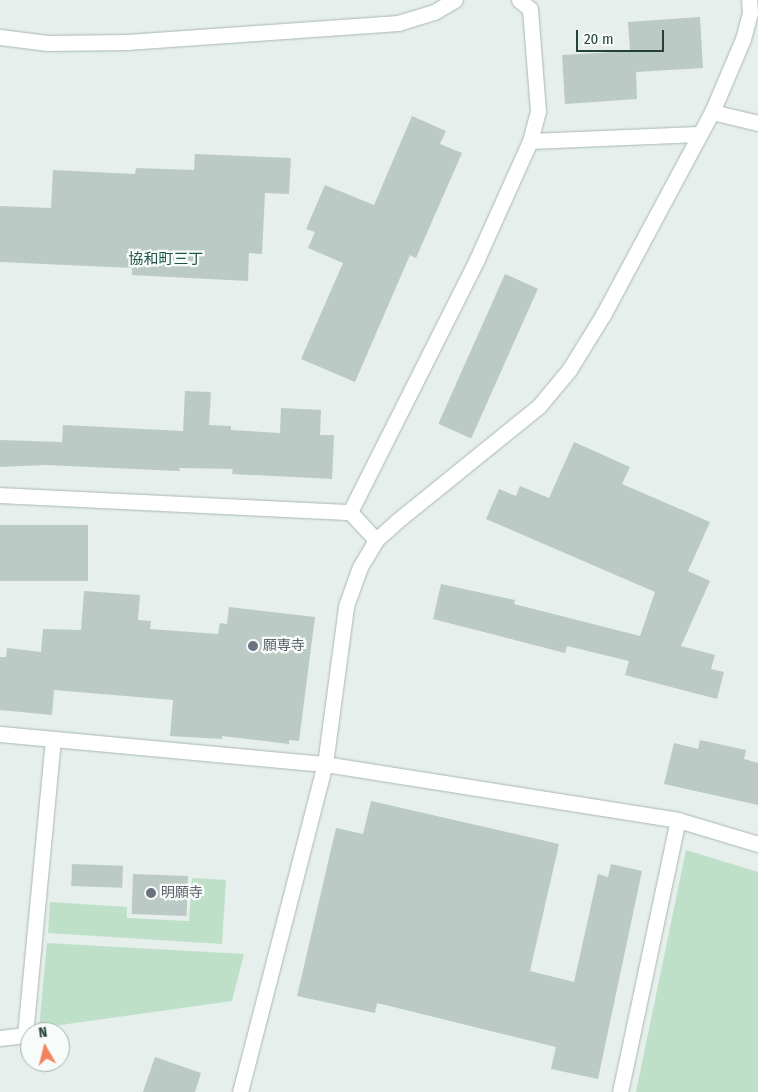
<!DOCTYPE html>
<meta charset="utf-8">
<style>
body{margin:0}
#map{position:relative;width:758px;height:1092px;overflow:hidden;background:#e6efeb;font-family:"Fira Sans Condensed","Noto Sans JP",sans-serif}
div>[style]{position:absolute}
.green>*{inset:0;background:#bfe0c8}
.building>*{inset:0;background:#bbcac4;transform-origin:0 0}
.roads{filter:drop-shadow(0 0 1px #a8b8b2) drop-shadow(0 0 1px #a8b8b2)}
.lane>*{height:15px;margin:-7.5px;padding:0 7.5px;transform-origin:7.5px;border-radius:7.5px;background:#fff}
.street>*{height:15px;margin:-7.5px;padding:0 7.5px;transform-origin:7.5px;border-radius:7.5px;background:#fff}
.secondary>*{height:15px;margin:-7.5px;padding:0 7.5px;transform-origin:7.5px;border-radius:7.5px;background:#fff}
.dots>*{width:14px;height:14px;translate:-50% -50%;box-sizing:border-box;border:2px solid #f7fbf9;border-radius:50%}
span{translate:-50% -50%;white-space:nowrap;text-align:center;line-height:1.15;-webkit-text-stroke:4.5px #f7fbf9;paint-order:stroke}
.worship-label{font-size:14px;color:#5b616d}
.left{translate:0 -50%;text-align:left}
.neighbourhood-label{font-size:15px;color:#1f5548}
.north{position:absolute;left:20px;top:1022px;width:50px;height:50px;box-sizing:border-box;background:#f7fbf9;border:1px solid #a3b1ad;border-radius:50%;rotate:352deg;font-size:14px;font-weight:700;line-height:20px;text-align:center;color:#24423a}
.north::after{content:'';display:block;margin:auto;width:18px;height:22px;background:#f4845f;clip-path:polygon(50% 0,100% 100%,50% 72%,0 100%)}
.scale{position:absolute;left:576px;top:30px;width:88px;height:22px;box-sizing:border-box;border:2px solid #24423a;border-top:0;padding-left:6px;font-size:15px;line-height:18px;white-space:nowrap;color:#24423a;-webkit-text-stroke:4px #f7fbf9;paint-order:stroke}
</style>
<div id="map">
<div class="green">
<div style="clip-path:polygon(686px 850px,758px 872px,758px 1092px,636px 1092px)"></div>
<div style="clip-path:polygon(192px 878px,226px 880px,222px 944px,48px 933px,50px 902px,127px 907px,127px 918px,189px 921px)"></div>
<div style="clip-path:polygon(47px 943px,244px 954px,232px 1001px,39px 1028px)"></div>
</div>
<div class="building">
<div style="clip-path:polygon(700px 17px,703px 68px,636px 72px,637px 99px,565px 104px,562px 55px,630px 51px,628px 22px)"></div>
<div style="clip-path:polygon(412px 116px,446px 131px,440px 144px,462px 153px,416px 258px,410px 255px,355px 382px,301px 359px,343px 263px,308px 248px,315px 232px,306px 229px,325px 185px,374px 205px)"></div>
<div style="clip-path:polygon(195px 154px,291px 158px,289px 194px,265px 193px,262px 254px,249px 253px,248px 281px,132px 275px,132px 268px,0 262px,0 206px,51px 208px,53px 170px,135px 174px,136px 168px,194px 170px)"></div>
<div style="left:505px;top:274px;width:36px;height:164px;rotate:24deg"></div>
<div style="clip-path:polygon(185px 391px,211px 392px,209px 425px,231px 426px,231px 430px,280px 433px,281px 408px,321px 410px,320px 435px,334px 435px,332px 479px,232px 474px,233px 469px,179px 468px,180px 471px,46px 465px,0 467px,0 440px,62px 442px,63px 425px,183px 431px)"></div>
<div style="clip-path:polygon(574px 442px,630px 467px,622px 484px,710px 522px,688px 571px,710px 581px,681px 646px,715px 655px,711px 669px,724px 672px,717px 699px,625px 675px,629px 661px,567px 646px,565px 653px,433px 619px,441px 584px,515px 600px,514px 604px,640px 636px,655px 592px,486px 519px,499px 489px,516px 496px,520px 486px,549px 498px)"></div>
<div style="left:0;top:525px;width:88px;height:56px"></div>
<div style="clip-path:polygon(84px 591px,140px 595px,138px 620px,151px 621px,150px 629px,218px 634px,220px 623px,227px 624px,229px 607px,315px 617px,299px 741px,289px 740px,289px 744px,222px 736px,222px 739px,170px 736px,173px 700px,54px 690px,52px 715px,0 710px,0 657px,6px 657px,7px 648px,41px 652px,43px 629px,81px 630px)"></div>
<div style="clip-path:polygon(700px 740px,746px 750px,744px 759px,758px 763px,758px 805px,664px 784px,674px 743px,698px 749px)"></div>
<div style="clip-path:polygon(371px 801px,559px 844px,530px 971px,574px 982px,598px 874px,608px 877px,611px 864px,642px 871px,598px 1079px,551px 1069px,556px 1047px,377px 1003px,375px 1013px,297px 996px,336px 828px,363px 834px)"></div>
<div style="left:72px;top:864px;width:51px;height:22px;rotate:2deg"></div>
<div style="left:133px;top:874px;width:55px;height:40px;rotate:2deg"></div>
<div style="clip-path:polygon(155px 1057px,201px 1073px,195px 1092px,143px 1092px)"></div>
</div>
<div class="roads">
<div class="lane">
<div style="left:530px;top:141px;width:169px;rotate:-2.4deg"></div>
<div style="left:376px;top:540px;width:38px;rotate:-133deg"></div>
<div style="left:350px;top:512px;width:283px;rotate:-63.3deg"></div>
<div style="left:477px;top:259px;width:129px;rotate:-65.8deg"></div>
<div style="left:530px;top:141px;width:31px;rotate:-75deg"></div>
<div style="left:538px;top:111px;width:102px;rotate:-94.5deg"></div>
<div style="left:530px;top:9px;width:14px;rotate:-141deg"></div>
</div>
<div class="street">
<div style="left:712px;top:112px;width:47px;rotate:13.4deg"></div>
<div style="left:0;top:495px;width:350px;rotate:2.8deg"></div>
<div style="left:0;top:734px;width:326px;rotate:5.3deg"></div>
<div style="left:0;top:1038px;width:25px;rotate:-7deg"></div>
<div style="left:25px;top:1035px;width:297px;rotate:-84.6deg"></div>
<div style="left:620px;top:1092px;width:278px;rotate:-78deg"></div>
</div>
<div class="secondary">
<div style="left:0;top:37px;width:48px;rotate:7.1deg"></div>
<div style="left:48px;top:43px;width:79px;rotate:-0.7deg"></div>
<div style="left:127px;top:42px;width:272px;rotate:-4deg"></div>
<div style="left:398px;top:23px;width:38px;rotate:-17deg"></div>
<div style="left:434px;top:12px;width:24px;rotate:-30deg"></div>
<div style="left:325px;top:764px;width:357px;rotate:9deg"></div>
<div style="left:678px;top:820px;width:84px;rotate:16.7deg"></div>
<div style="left:240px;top:1092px;width:339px;rotate:-75.5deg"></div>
<div style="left:325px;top:764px;width:159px;rotate:-82.4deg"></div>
<div style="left:346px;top:606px;width:41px;rotate:-70.3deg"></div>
<div style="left:360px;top:567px;width:31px;rotate:-59deg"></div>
<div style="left:376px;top:540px;width:28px;rotate:-42deg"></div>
<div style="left:397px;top:521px;width:183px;rotate:-39deg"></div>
<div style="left:539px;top:406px;width:47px;rotate:-50.2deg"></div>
<div style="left:569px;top:370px;width:65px;rotate:-58.3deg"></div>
<div style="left:603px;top:315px;width:230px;rotate:-61.8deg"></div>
<div style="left:712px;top:112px;width:79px;rotate:-67deg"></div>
<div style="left:743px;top:39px;width:27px;rotate:-75deg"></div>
<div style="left:750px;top:13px;width:13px;rotate:-94deg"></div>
</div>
</div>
<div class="dots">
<div style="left:253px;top:646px;background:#6b7280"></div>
<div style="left:151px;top:893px;background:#6b7280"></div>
</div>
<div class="worship-label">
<span class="left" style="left:263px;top:646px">願専寺</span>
<span class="left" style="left:161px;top:893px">明願寺</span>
</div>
<div class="neighbourhood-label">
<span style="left:166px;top:260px">協和町三丁</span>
</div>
<div class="north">N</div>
<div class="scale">20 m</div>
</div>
